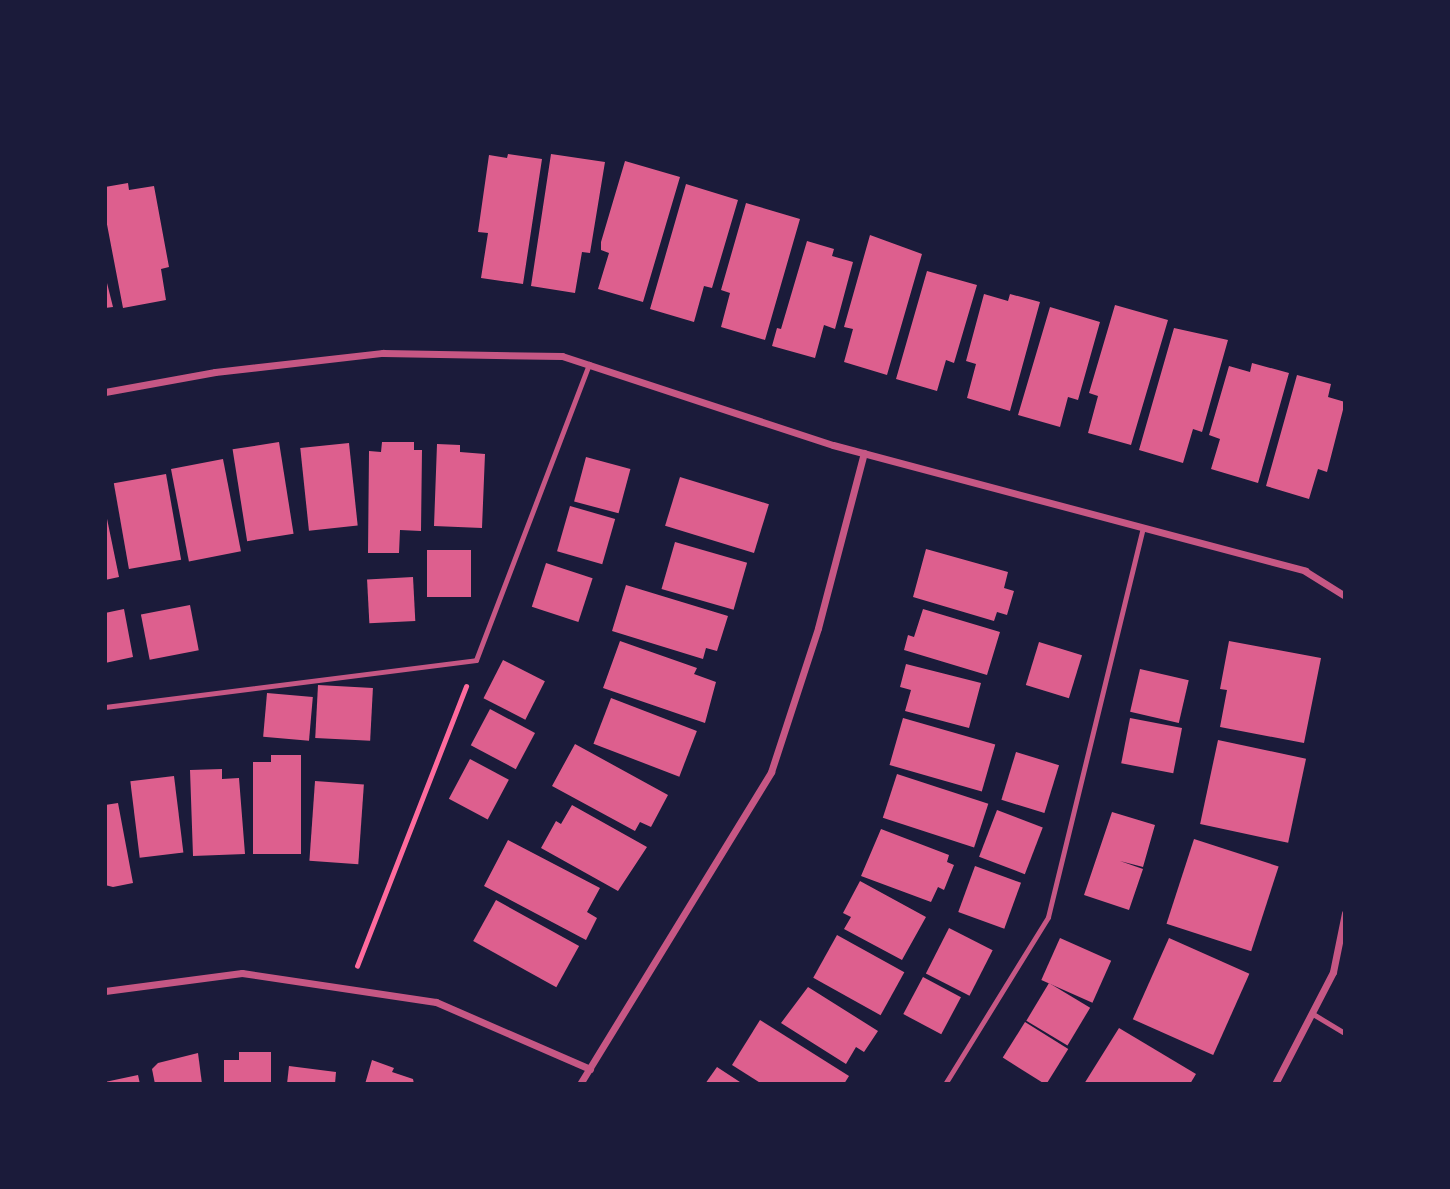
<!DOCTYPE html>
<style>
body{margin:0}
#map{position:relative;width:1450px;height:1189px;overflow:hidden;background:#1b1b3a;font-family:"Noto Serif",serif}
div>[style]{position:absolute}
.building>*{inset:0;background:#dd5f8e;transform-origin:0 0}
.path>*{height:4.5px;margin:-2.25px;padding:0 2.25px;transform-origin:2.25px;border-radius:2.25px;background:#ff6b9d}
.service>*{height:5px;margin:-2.5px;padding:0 2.5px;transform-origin:2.5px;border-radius:2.5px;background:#c65784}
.minor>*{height:7px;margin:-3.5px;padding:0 3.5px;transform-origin:3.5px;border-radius:3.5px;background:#c65784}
span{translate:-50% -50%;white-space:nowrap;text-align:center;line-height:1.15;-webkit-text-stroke:5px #1b1b3a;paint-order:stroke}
.frame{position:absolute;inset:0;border:107px solid #1b1b3a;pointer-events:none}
</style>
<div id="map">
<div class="building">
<div style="clip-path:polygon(508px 154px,542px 159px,523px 284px,481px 278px,488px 233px,478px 232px,489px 155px,507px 158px)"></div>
<div style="clip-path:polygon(551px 154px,605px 162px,590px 253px,582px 252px,575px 293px,531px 286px)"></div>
<div style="clip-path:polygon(625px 161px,680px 177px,643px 302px,598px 289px,609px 253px,601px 250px,601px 242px)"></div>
<div style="clip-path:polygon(128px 183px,129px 190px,154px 186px,169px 267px,161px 269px,166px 300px,123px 308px,105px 214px,105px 187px)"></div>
<div style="clip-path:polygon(686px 184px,738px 200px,712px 288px,704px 286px,694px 322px,650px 309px)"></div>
<div style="clip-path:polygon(746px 203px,800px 219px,765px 340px,721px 327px,730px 293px,721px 290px)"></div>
<div style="clip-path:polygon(870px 235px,922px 254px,887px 375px,844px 362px,853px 329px,844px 327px)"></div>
<div style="clip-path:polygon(807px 241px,834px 249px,832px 256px,853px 262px,835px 329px,824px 325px,815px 358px,772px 346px,777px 328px,781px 329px)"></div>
<div style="clip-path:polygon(927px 271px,977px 285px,954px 363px,946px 360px,937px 391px,896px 379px)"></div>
<div style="clip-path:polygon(105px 275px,113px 307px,105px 308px)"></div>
<div style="clip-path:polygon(984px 294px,1008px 301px,1010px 294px,1040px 302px,1010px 411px,967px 398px,976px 364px,966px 361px)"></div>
<div style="clip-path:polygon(1115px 305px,1168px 320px,1131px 445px,1088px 433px,1098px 396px,1089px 393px)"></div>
<div style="clip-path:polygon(1050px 307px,1100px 322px,1078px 400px,1068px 397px,1060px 427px,1018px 415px)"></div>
<div style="clip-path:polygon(1174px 328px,1228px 340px,1202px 432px,1193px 429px,1183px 463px,1139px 450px)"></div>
<div style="clip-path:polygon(1252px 363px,1289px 373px,1258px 483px,1211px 469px,1220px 439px,1209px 435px,1229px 366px,1250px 372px)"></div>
<div style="clip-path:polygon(1297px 375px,1331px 384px,1328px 397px,1345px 402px,1327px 472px,1318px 469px,1309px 499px,1266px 486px)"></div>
<div style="left:279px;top:442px;width:93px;height:47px;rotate:81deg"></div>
<div style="clip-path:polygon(382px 442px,414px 442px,414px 450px,422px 450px,421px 531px,400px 530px,399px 553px,368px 553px,369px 451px,381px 452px)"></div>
<div style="left:349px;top:443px;width:83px;height:49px;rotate:84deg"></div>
<div style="clip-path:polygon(437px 444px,460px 445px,460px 452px,485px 454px,482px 528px,434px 526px)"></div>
<div style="left:586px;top:457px;width:46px;height:46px;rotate:15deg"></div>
<div style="left:223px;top:459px;width:94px;height:53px;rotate:79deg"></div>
<div style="left:166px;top:474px;width:87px;height:53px;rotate:80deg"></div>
<div style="left:680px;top:477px;width:93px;height:51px;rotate:17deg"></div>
<div style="left:570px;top:506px;width:47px;height:47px;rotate:16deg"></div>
<div style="clip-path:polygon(105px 509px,119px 577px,105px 580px)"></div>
<div style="left:675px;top:542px;width:75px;height:49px;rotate:16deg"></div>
<div style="clip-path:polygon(926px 549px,1008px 572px,1004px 588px,1014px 591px,1007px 615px,997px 612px,994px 621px,913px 597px)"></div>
<div style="left:427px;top:550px;width:44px;height:47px"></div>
<div style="left:546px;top:563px;width:49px;height:46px;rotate:18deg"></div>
<div style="left:413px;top:577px;width:44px;height:46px;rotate:87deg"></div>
<div style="clip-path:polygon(626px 585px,728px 616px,717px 651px,706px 648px,703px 659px,612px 631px)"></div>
<div style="left:190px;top:605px;width:46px;height:50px;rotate:79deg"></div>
<div style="clip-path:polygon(124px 609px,133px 657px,105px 663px,105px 613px)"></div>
<div style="clip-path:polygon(923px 609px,1000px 632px,987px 675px,904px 650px,908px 635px,914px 637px)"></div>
<div style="clip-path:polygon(620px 641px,697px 668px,694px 674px,716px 682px,705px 723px,603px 688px)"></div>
<div style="clip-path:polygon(1229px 641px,1321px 658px,1304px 743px,1220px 727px,1227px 690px,1220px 689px)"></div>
<div style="left:1039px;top:642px;width:45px;height:45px;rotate:17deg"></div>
<div style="left:503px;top:660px;width:47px;height:43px;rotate:27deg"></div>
<div style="clip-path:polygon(906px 664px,981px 683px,969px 728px,905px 711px,911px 690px,900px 687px)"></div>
<div style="left:1140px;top:669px;width:50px;height:44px;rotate:13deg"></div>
<div style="left:318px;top:685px;width:55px;height:53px;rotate:3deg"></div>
<div style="left:267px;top:693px;width:46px;height:44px;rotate:5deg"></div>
<div style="left:611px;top:698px;width:92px;height:49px;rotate:21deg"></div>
<div style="left:490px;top:709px;width:51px;height:41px;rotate:28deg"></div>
<div style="left:903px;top:718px;width:96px;height:49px;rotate:16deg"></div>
<div style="left:1130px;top:718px;width:53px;height:46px;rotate:11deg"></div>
<div style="left:1218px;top:740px;width:90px;height:86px;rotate:12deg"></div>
<div style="clip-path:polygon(575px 744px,668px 795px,651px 827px,640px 822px,635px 831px,552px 786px)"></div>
<div style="left:1016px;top:752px;width:45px;height:50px;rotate:17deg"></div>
<div style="clip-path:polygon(271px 755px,301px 755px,301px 854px,253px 854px,253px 762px,271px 762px)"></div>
<div style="left:470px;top:759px;width:44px;height:45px;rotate:28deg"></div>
<div style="clip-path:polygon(222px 769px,222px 779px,239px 778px,245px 854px,193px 856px,190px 770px)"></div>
<div style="left:897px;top:774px;width:96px;height:46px;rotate:18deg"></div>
<div style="left:174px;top:776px;width:77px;height:44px;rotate:83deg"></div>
<div style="left:315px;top:781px;width:49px;height:80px;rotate:4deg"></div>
<div style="clip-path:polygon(118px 803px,133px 883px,113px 887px,105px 885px,105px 805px)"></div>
<div style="clip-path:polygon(572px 805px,647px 847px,618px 891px,541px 848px,556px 821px,561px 824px)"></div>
<div style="left:997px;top:810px;width:49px;height:50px;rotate:21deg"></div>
<div style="clip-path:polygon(1112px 812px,1155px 825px,1143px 867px,1120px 861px,1143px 869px,1129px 910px,1084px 895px)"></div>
<div style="clip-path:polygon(881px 829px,949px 855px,947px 862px,954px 865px,944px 890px,938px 887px,931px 902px,861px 876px)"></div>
<div style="left:1194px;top:839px;width:89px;height:89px;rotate:18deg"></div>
<div style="clip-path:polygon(508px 840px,600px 888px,587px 912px,597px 918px,586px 940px,484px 886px)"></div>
<div style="left:975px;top:866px;width:49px;height:49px;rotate:20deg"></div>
<div style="clip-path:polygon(860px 881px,926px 917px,902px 960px,844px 929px,851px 917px,843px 913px)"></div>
<div style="left:496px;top:900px;width:95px;height:47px;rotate:29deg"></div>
<div style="left:949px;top:928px;width:49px;height:51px;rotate:27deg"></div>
<div style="left:837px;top:935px;width:77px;height:49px;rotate:29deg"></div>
<div style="left:1060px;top:938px;width:56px;height:46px;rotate:24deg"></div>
<div style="left:1169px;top:938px;width:88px;height:89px;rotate:24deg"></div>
<div style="left:923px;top:977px;width:43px;height:42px;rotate:28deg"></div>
<div style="left:1049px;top:983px;width:48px;height:44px;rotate:31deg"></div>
<div style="clip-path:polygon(808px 987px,878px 1031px,864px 1052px,856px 1047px,846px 1064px,781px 1023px)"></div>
<div style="clip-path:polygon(760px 1020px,849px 1076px,844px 1084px,762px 1084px,732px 1065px)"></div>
<div style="left:1025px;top:1022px;width:51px;height:42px;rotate:32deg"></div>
<div style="clip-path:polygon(1119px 1028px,1196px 1074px,1190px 1084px,1084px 1084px)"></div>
<div style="clip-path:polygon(239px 1052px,271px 1052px,271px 1084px,224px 1084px,224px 1060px,239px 1060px)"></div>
<div style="clip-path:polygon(198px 1053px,202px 1084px,155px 1084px,152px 1069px,158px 1063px)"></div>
<div style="clip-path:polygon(372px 1060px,394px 1068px,392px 1072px,413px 1079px,414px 1084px,365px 1084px)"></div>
<div style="clip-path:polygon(289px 1066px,336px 1072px,335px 1084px,287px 1084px)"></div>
<div style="clip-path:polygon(717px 1067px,743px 1084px,705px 1084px)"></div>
<div style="clip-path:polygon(138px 1075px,140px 1084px,105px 1084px,105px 1082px)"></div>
</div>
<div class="path">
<div style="left:357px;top:966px;width:300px;rotate:-68.7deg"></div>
</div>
<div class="service">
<div style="left:105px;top:707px;width:374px;rotate:-7.2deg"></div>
<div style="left:476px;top:660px;width:317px;rotate:-69.1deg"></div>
<div style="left:1313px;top:1014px;width:37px;rotate:31deg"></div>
<div style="left:945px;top:1084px;width:196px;rotate:-58.3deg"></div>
<div style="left:1048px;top:917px;width:400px;rotate:-76.3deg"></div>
</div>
<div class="minor">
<div style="left:105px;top:392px;width:112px;rotate:-10.3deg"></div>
<div style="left:215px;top:372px;width:169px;rotate:-6.5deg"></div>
<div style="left:383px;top:353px;width:179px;rotate:1deg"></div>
<div style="left:562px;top:356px;width:285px;rotate:18.2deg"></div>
<div style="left:833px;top:445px;width:489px;rotate:14.9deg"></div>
<div style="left:1305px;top:571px;width:47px;rotate:32deg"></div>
<div style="left:105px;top:991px;width:138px;rotate:-7.5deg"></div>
<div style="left:242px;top:973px;width:196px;rotate:8.5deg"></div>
<div style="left:436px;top:1002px;width:168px;rotate:23.5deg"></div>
<div style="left:580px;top:1084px;width:366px;rotate:-58.5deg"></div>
<div style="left:771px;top:772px;width:151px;rotate:-71.9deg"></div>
<div style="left:818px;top:628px;width:181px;rotate:-75.3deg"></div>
<div style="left:1275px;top:1084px;width:126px;rotate:-62.6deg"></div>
<div style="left:1333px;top:972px;width:60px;rotate:-78.5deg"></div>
</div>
<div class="frame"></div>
</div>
